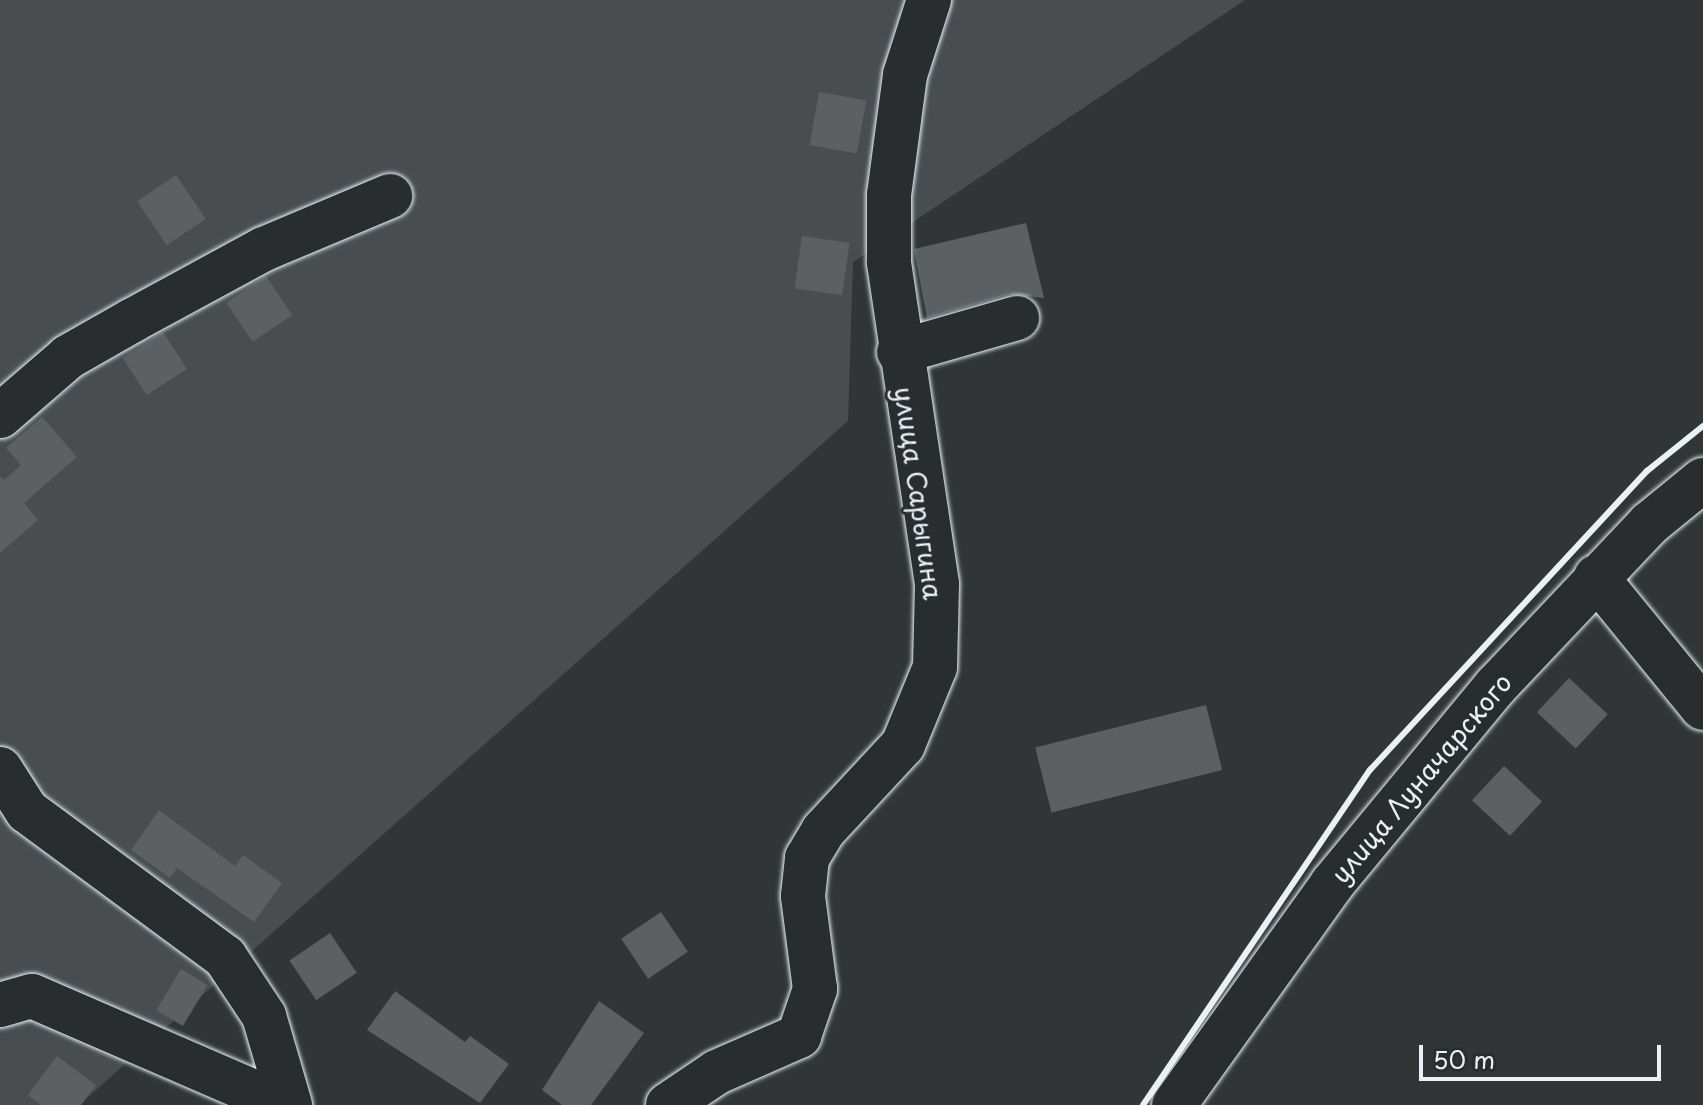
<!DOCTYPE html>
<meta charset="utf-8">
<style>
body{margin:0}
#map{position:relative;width:1703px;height:1105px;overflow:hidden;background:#323536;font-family:"Playpen Sans",sans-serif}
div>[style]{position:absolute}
.green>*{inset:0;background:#494d4f}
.building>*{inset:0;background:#5c6063;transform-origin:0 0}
.roads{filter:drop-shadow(0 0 2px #e8f1f8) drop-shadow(0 0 2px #e8f1f8)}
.minor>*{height:44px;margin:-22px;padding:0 22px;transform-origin:22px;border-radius:22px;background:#2a2d2e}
.major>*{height:44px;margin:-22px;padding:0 22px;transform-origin:22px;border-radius:22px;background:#2a2d2e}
.rail>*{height:6px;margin:-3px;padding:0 3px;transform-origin:3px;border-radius:3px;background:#e8f1f8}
span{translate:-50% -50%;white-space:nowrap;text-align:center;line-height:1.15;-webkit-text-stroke:6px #2a2d2e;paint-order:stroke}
.street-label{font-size:26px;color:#e8f1f8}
.scale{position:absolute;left:1419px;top:1045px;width:242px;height:36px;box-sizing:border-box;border:4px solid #e8f1f8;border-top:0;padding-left:10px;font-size:24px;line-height:28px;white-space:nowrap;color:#e8f1f8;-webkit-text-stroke:6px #2a2d2e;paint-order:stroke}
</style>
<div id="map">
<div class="green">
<div style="clip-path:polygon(0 0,1245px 0,853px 262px,848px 421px,79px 1105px,0 1105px)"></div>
</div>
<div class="building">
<div style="left:819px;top:92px;width:48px;height:54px;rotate:10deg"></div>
<div style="left:176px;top:175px;width:53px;height:47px;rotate:56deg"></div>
<div style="clip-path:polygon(1026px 223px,1044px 298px,1010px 294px,927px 318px,914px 249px)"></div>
<div style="left:802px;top:236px;width:48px;height:53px;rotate:8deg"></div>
<div style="left:266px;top:276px;width:47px;height:48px;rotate:56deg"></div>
<div style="left:163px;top:332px;width:44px;height:48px;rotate:57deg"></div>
<div style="clip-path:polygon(42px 417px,77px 457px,24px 503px,38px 520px,0 553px,0 476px,4px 480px,21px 465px,6px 448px)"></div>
<div style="left:1569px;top:678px;width:53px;height:47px;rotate:43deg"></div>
<div style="left:1206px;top:705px;width:67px;height:176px;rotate:76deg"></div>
<div style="left:1504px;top:766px;width:52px;height:47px;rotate:43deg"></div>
<div style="clip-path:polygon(159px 810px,235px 866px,243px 855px,282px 883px,254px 922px,177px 868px,170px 878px,131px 850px)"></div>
<div style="left:661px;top:912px;width:48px;height:48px;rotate:56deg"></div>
<div style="left:330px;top:933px;width:48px;height:49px;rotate:56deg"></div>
<div style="left:181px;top:969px;width:31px;height:48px;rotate:31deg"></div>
<div style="clip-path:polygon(395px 991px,465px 1042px,470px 1036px,509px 1064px,480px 1103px,367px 1030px)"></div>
<div style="clip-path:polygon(599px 1001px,644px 1033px,591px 1105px,562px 1105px,542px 1090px)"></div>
<div style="clip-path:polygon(57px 1056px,96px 1085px,81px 1105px,41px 1105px,28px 1095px)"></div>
</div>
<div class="roads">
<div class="minor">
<div style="left:899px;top:352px;width:123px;rotate:-16.1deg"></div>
<div style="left:0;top:416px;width:90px;rotate:-40.9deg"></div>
<div style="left:68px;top:357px;width:75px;rotate:-29.6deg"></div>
<div style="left:133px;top:320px;width:149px;rotate:-28.5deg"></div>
<div style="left:264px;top:249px;width:137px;rotate:-22.8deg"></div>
<div style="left:1596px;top:577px;width:169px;rotate:50.8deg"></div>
<div style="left:0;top:769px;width:50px;rotate:57.3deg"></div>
<div style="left:27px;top:811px;width:246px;rotate:36.4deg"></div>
<div style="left:225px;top:957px;width:71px;rotate:56.5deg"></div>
<div style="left:264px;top:1016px;width:93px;rotate:73.7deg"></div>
<div style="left:0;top:1005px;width:33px;rotate:-16deg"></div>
<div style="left:32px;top:996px;width:275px;rotate:23.4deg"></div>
<div style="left:668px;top:1105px;width:59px;rotate:-34deg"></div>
<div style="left:717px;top:1072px;width:90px;rotate:-23.7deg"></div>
<div style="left:799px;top:1036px;width:50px;rotate:-71.2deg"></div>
<div style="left:815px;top:989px;width:94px;rotate:-97.4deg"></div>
<div style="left:803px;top:896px;width:38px;rotate:-84deg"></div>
<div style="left:807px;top:858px;width:31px;rotate:-59deg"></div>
<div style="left:823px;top:831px;width:117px;rotate:-47.1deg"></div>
<div style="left:903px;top:745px;width:84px;rotate:-67.7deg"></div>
<div style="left:935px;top:667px;width:83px;rotate:-88.6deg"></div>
<div style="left:937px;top:584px;width:326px;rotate:-98.5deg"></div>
<div style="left:889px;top:262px;width:67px;rotate:-90deg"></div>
<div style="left:889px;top:195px;width:121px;rotate:-82.4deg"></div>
<div style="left:905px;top:75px;width:79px;rotate:-72.3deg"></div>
</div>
<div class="major">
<div style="left:1174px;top:1105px;width:272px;rotate:-54.4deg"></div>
<div style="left:1332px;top:884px;width:257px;rotate:-50.4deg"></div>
<div style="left:1496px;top:686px;width:223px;rotate:-46.6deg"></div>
<div style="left:1649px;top:524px;width:70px;rotate:-39.2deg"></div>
</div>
</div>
<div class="rail">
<div style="left:1143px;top:1105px;width:405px;rotate:-55.9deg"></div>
<div style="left:1370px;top:770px;width:408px;rotate:-47.2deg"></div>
<div style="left:1647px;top:471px;width:72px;rotate:-38.8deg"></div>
</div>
<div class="street-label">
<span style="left:919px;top:493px;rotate:82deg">улица Сарыгина</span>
<span style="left:1421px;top:778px;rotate:-50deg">улица Луначарского</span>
</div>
<div class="scale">50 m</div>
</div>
